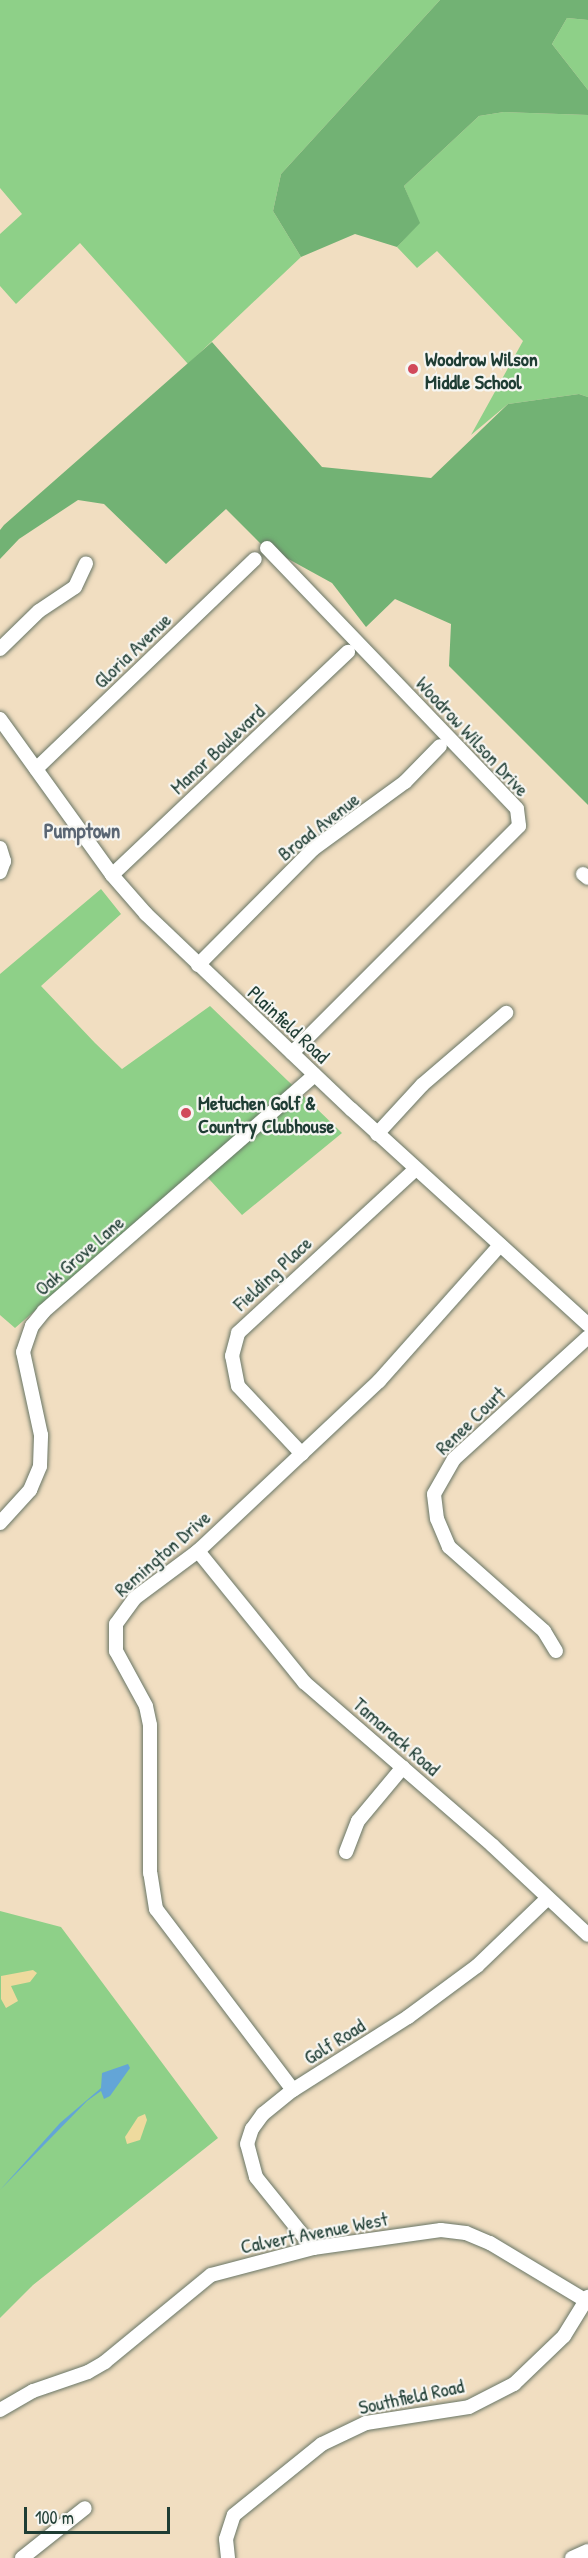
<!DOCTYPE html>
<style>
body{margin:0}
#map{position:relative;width:588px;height:2558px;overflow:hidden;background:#f1dec1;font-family:"Patrick Hand",sans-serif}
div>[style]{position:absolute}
.green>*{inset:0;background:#8ed088}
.forest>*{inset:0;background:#72b274}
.sand>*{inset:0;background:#eeda9e}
.water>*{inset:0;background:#63a5d7}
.roads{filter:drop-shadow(0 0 2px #687565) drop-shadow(0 0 2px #687565)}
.minor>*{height:14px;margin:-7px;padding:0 7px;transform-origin:7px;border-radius:7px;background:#fff}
.dots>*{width:16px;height:16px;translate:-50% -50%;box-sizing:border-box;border:3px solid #f6f6f2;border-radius:50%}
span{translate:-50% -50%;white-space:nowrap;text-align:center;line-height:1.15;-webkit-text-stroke:4.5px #f6f6f2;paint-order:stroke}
.poi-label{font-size:20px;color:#1f3d34;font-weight:700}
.left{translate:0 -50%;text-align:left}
.street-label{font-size:20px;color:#1f3d34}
.neighbourhood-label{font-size:21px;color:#5a6673;font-weight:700}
.scale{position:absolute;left:24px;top:2507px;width:146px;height:27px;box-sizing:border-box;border:3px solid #1f3d34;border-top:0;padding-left:8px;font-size:18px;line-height:21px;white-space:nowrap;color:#1f3d34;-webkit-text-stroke:4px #f6f6f2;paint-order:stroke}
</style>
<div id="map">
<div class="green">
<div style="clip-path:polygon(0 0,440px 0,281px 174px,273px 211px,301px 257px,188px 364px,80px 243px,16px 304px,0 286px,0 234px,22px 214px,0 188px)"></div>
<div style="clip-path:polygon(567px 18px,588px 20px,588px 90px,552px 44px)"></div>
<div style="clip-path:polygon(504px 112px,588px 115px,588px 397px,579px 394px,508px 404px,471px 435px,523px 341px,437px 251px,417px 268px,397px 247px,419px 223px,404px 186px,479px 116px)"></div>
<div style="clip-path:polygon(101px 889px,121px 914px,41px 986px,95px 1043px,122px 1069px,210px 1006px,342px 1133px,242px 1215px,199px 1168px,15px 1328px,0 1315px,0 974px)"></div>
<div style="clip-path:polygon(0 1911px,61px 1927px,218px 2138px,33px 2285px,0 2318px)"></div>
</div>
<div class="forest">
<div style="clip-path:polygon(440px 0,588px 0,588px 20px,567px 18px,552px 44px,588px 90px,588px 115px,504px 112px,479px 116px,404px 186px,420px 223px,397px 247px,355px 234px,301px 257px,273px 211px,281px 174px)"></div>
<div style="clip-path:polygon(212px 342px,322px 467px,431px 478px,508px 404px,579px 394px,588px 397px,588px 805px,449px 666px,451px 624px,395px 599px,366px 627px,332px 583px,261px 544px,226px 509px,166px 564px,104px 504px,78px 500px,19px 539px,0 559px,0 530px,4px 525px)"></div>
</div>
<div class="sand">
<div style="clip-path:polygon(33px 1970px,37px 1973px,30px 1982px,11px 1986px,18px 2001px,6px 2008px,1px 1999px,1px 1976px)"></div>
<div style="clip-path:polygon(145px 2114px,147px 2120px,140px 2140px,127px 2144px,125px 2137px,138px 2117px)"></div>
</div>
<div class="water">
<div style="clip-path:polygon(128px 2064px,130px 2068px,110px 2096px,104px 2099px,101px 2091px,87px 2101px,0 2190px,60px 2123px,101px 2088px,102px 2073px)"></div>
</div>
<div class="roads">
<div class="minor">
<div style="left:267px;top:548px;width:361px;rotate:46.2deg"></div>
<div style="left:517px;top:809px;width:17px;rotate:83deg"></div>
<div style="left:519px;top:826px;width:321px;rotate:135deg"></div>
<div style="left:0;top:649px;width:54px;rotate:-44.3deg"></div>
<div style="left:39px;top:611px;width:43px;rotate:-33.7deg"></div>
<div style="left:75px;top:587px;width:26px;rotate:-65deg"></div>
<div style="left:0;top:719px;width:192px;rotate:54.3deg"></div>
<div style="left:112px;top:875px;width:52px;rotate:48.9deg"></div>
<div style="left:146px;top:914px;width:283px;rotate:43.6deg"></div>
<div style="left:351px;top:1109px;width:321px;rotate:42.3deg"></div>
<div style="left:36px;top:769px;width:303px;rotate:-43.8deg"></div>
<div style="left:0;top:848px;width:14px;rotate:73deg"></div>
<div style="left:4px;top:861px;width:12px;rotate:110deg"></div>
<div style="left:583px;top:874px;width:6px;rotate:39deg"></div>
<div style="left:112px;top:875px;width:325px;rotate:-43.4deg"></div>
<div style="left:198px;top:965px;width:163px;rotate:-45.2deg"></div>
<div style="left:313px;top:849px;width:114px;rotate:-36.1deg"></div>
<div style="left:405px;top:782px;width:50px;rotate:-45.8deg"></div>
<div style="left:377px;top:1134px;width:67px;rotate:-47.4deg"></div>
<div style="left:422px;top:1085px;width:111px;rotate:-40.6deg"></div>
<div style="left:302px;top:1454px;width:93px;rotate:-133.3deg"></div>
<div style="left:238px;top:1386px;width:31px;rotate:-101deg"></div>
<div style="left:232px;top:1356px;width:24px;rotate:-75deg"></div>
<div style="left:238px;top:1333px;width:242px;rotate:-42.7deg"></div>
<div style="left:0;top:1523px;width:45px;rotate:-47.7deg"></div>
<div style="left:30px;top:1490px;width:26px;rotate:-67deg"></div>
<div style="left:40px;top:1466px;width:31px;rotate:-88deg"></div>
<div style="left:41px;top:1435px;width:85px;rotate:-102.2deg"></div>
<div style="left:23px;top:1352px;width:28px;rotate:-71deg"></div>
<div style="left:32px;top:1326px;width:19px;rotate:-51deg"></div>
<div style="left:44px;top:1311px;width:359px;rotate:-41.1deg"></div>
<div style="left:198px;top:1551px;width:169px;rotate:51deg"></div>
<div style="left:304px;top:1682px;width:250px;rotate:40.9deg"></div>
<div style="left:493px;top:1846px;width:130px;rotate:43.1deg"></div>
<div style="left:556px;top:1651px;width:23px;rotate:-121deg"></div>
<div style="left:544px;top:1631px;width:127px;rotate:-138.5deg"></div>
<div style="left:449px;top:1547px;width:30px;rotate:-113deg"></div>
<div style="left:437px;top:1519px;width:25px;rotate:-97deg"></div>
<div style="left:434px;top:1494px;width:40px;rotate:-60.3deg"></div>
<div style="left:454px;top:1459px;width:181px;rotate:-42.3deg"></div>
<div style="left:346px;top:1852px;width:33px;rotate:-69deg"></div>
<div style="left:358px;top:1821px;width:70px;rotate:-50.2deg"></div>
<div style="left:293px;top:2090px;width:227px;rotate:-127.1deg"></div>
<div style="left:156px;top:1909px;width:36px;rotate:-99deg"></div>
<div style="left:150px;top:1873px;width:148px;rotate:-90deg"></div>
<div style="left:150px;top:1725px;width:19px;rotate:-102deg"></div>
<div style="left:146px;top:1706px;width:63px;rotate:-118.6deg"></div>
<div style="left:116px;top:1651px;width:27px;rotate:-90deg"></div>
<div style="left:116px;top:1624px;width:32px;rotate:-54deg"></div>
<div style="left:135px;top:1598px;width:79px;rotate:-36.7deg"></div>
<div style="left:198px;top:1551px;width:248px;rotate:-43.2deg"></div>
<div style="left:379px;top:1381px;width:182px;rotate:-48.3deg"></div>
<div style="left:313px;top:2248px;width:91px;rotate:-128.8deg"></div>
<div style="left:256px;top:2177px;width:34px;rotate:-105deg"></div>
<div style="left:247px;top:2144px;width:16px;rotate:-72deg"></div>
<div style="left:252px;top:2129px;width:19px;rotate:-54deg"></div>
<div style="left:263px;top:2114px;width:38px;rotate:-39deg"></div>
<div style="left:293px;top:2090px;width:136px;rotate:-32.4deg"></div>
<div style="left:408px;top:2017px;width:86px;rotate:-36.5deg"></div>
<div style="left:477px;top:1966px;width:98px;rotate:-43.8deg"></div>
<div style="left:0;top:2410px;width:38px;rotate:-30deg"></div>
<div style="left:33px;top:2391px;width:58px;rotate:-19.1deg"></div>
<div style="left:88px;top:2372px;width:20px;rotate:-30deg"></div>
<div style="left:105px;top:2362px;width:137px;rotate:-39.4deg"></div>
<div style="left:211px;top:2275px;width:106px;rotate:-14.8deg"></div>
<div style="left:313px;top:2248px;width:129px;rotate:-8deg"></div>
<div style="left:441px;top:2230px;width:25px;rotate:7deg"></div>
<div style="left:466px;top:2233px;width:26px;rotate:23deg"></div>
<div style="left:490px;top:2243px;width:114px;rotate:31deg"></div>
<div style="left:22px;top:2558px;width:80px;rotate:-38.4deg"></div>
<div style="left:228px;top:2558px;width:19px;rotate:-96deg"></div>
<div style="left:226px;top:2539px;width:25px;rotate:-72deg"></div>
<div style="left:234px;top:2515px;width:113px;rotate:-38.9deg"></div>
<div style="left:322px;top:2444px;width:49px;rotate:-25.5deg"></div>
<div style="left:366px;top:2423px;width:104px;rotate:-8.8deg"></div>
<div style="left:469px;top:2407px;width:51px;rotate:-27.1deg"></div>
<div style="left:514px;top:2384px;width:69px;rotate:-43.8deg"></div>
<div style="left:564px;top:2336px;width:46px;rotate:-58.4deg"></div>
<div style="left:572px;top:2558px;width:17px;rotate:-24deg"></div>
</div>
</div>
<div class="dots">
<div style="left:413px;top:369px;background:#d1495b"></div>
<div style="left:186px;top:1113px;background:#d1495b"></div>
</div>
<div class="poi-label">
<span class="left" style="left:425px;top:370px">Woodrow Wilson<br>Middle School</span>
<span class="left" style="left:198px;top:1114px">Metuchen Golf &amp;<br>Country Clubhouse</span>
</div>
<div class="street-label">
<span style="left:132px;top:650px;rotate:-44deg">Gloria Avenue</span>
<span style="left:473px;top:736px;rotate:47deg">Woodrow Wilson Drive</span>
<span style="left:217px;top:749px;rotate:-43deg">Manor Boulevard</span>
<span style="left:318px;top:826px;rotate:-38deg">Broad Avenue</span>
<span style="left:289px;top:1024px;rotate:43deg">Plainfield Road</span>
<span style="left:79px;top:1255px;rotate:-41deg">Oak Grove Lane</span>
<span style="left:272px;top:1273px;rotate:-43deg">Fielding Place</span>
<span style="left:470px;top:1420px;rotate:-44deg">Renee Court</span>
<span style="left:162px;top:1553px;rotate:-41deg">Remington Drive</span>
<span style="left:397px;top:1736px;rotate:41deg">Tamarack Road</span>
<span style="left:334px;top:2041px;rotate:-32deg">Golf Road</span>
<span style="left:314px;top:2232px;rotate:-11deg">Calvert Avenue West</span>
<span style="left:411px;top:2396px;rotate:-12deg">Southfield Road</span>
</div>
<div class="neighbourhood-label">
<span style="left:82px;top:831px">Pumptown</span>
</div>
<div class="scale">100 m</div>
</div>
